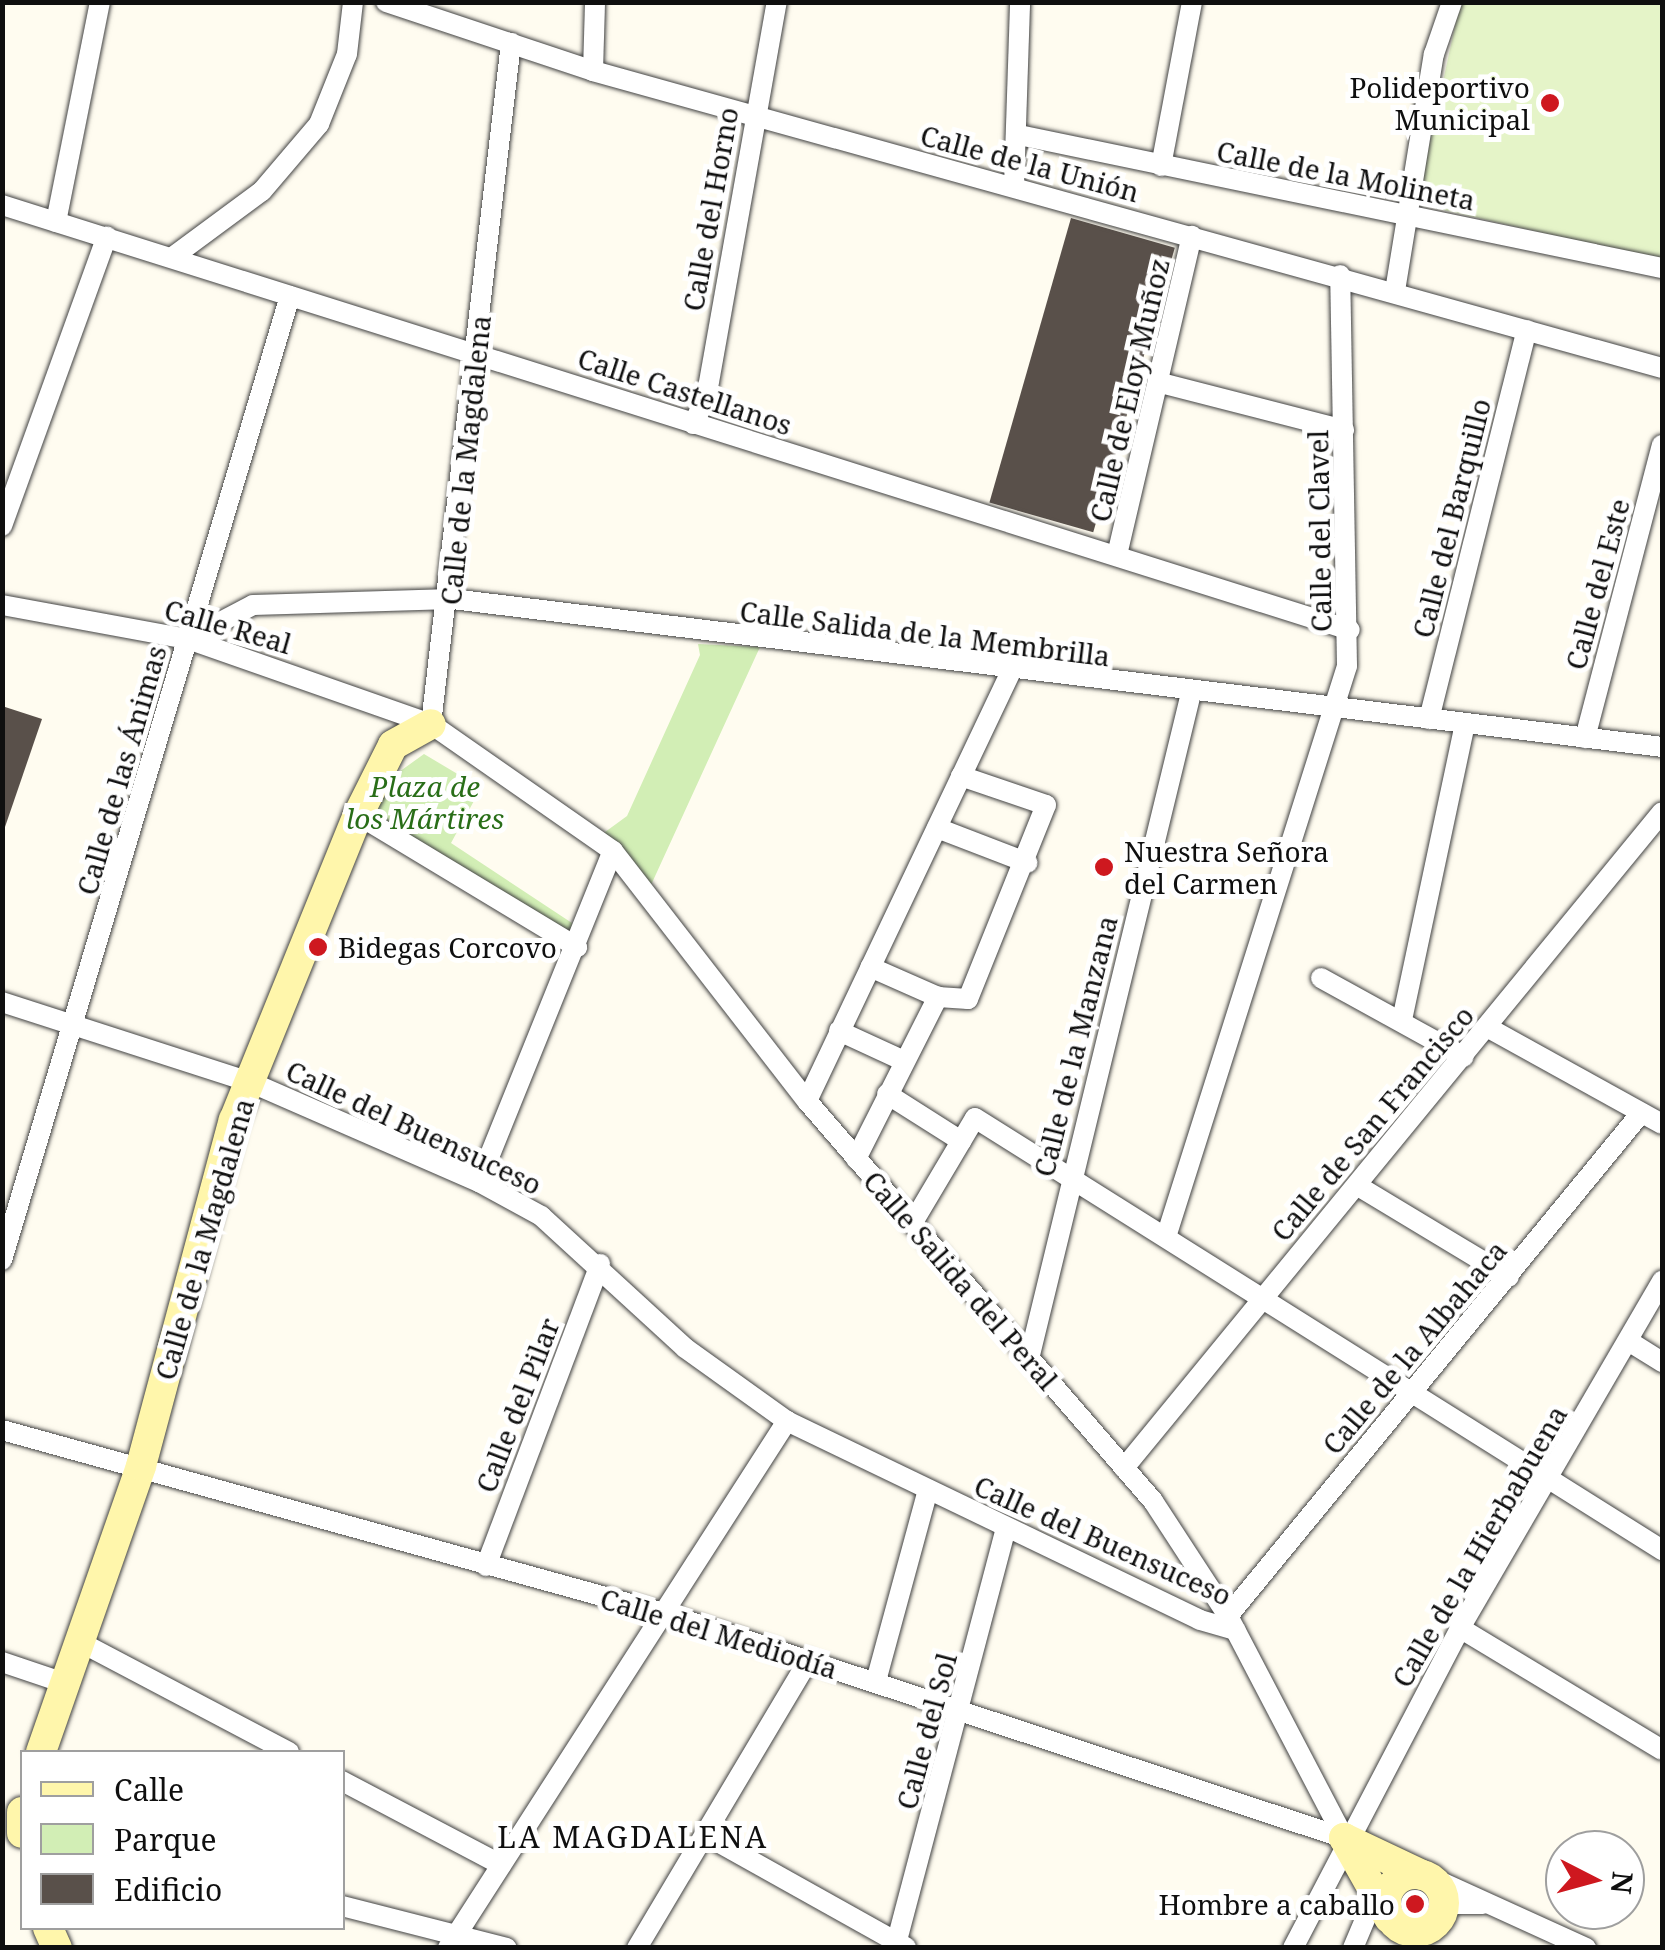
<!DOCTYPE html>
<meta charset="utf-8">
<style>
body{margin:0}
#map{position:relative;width:1665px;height:1950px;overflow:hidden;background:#fffcf0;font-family:"Noto Serif",serif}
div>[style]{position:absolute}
.green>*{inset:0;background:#d2eeb5}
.pitch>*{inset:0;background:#e5f4c8}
.building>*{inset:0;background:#59504a;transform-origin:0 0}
.roads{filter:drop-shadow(0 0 2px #424242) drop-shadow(0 0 2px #424242)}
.street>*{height:20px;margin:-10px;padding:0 10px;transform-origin:10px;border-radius:10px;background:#fff}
.secondary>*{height:30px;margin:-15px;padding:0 15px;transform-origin:15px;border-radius:15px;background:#fff6ab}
.secondary>.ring{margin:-15px;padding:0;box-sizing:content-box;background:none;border:30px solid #fff6ab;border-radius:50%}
.dots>*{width:28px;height:28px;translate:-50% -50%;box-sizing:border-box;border:5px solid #fff;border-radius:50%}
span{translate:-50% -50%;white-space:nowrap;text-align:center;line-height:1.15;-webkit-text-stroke:10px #fff;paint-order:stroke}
.poi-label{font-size:28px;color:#0f0f0f}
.right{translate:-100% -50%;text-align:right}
.left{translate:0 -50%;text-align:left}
.street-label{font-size:28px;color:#0f0f0f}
.park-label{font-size:28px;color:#296e18;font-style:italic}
.neighbourhood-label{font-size:30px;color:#0f0f0f;letter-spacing:2.5px}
.frame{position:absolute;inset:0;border:5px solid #0f0f0f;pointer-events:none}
.legend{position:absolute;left:20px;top:1750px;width:325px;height:180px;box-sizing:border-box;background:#fff;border:2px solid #9f9f9f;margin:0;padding:12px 18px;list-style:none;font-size:30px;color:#0f0f0f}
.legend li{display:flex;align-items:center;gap:20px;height:50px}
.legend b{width:50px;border:2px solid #9f9f9f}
.north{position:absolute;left:1545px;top:1830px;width:100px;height:100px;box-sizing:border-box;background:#fff;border:2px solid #9f9f9f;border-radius:50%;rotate:96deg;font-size:28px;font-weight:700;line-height:40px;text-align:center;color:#0f0f0f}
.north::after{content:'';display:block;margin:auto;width:35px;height:45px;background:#ce181f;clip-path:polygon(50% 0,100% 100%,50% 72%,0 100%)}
</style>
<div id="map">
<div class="green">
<div style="clip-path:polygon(698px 644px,760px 647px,651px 885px,601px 835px,627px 816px,700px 655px)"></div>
<div style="clip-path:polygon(424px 754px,481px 788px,451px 843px,575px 925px,564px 949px,373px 819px,392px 777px)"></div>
</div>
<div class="pitch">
<div style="clip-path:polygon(1460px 3px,1662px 3px,1662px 260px,1430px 207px,1419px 192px)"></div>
</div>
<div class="building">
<div style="left:1071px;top:218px;width:108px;height:296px;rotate:16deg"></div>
<div style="clip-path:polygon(2px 706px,42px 719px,5px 827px,2px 827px)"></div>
<div style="left:1107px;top:920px;width:15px;height:45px;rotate:16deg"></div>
</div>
<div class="roads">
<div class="street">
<div style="left:386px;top:2px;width:218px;rotate:18.4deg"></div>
<div style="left:593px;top:71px;width:1109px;rotate:15.53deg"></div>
<div style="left:593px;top:71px;width:69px;rotate:-88.3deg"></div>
<div style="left:1019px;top:135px;width:657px;rotate:11.69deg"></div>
<div style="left:1161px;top:166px;width:167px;rotate:-79.3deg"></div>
<div style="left:1014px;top:186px;width:184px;rotate:-88.1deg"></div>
<div style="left:2px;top:205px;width:1413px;rotate:17.5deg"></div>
<div style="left:56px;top:222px;width:224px;rotate:-78.7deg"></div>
<div style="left:174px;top:256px;width:109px;rotate:-36.5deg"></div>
<div style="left:262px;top:191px;width:88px;rotate:-49.6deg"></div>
<div style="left:319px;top:124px;width:75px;rotate:-68.2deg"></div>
<div style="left:347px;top:54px;width:52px;rotate:-83.4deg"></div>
<div style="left:1395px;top:291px;width:240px;rotate:-80.7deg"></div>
<div style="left:1434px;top:54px;width:55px;rotate:-70.9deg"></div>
<div style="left:1161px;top:383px;width:189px;rotate:14.4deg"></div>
<div style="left:693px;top:424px;width:28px;rotate:-63deg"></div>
<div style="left:706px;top:399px;width:403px;rotate:-79.9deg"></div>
<div style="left:2px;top:526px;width:308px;rotate:-70.1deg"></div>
<div style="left:1117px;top:555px;width:328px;rotate:-76.8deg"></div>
<div style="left:2px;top:605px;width:189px;rotate:10.4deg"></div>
<div style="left:188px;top:639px;width:257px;rotate:19.3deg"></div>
<div style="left:431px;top:724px;width:222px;rotate:34.9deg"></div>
<div style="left:613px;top:851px;width:316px;rotate:52.2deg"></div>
<div style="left:807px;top:1101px;width:529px;rotate:49.14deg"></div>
<div style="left:1153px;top:1501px;width:137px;rotate:56.9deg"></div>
<div style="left:1228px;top:1616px;width:250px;rotate:62.4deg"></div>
<div style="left:188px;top:639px;width:73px;rotate:-27.6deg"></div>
<div style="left:253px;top:605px;width:199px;rotate:-1.7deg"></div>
<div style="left:452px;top:599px;width:1219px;rotate:6.97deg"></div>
<div style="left:1429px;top:719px;width:401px;rotate:-75.9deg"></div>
<div style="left:431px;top:724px;width:686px;rotate:-83.3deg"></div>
<div style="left:1585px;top:738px;width:303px;rotate:-75.3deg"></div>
<div style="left:358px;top:815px;width:256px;rotate:31.1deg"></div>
<div style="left:937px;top:828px;width:97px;rotate:21deg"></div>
<div style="left:1321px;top:978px;width:163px;rotate:28.9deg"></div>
<div style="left:938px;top:997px;width:30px;rotate:4deg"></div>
<div style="left:968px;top:999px;width:209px;rotate:-68.1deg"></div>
<div style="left:1046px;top:805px;width:90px;rotate:-161.2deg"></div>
<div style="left:2px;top:1002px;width:261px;rotate:17.9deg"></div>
<div style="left:250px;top:1082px;width:250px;rotate:23.6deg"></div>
<div style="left:479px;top:1182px;width:71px;rotate:28.7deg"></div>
<div style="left:541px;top:1216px;width:195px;rotate:42.5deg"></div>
<div style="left:685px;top:1348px;width:125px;rotate:35.6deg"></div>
<div style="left:787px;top:1421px;width:458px;rotate:25.7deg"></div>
<div style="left:1200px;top:1620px;width:37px;rotate:16deg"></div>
<div style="left:1402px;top:1020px;width:303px;rotate:-78deg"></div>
<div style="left:1487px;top:1027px;width:200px;rotate:29deg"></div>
<div style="left:839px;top:1031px;width:69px;rotate:24.7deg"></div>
<div style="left:887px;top:1094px;width:88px;rotate:32.4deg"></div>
<div style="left:807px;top:1101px;width:475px;rotate:-64.6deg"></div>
<div style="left:856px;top:1159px;width:182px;rotate:-63.2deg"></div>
<div style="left:938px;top:997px;width:74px;rotate:-156.2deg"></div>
<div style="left:479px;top:1182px;width:357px;rotate:-68deg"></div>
<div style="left:1358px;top:1186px;width:176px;rotate:31.1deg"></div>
<div style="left:912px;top:1224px;width:123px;rotate:-59.3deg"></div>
<div style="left:975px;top:1118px;width:812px;rotate:32.16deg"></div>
<div style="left:1166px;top:1237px;width:599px;rotate:-72.41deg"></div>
<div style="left:1347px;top:666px;width:391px;rotate:-91deg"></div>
<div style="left:2px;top:1260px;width:1006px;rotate:-73.37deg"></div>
<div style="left:1630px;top:1342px;width:38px;rotate:32deg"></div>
<div style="left:1030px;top:1355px;width:681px;rotate:-76.33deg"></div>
<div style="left:2px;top:1430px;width:690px;rotate:15.47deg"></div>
<div style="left:667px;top:1614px;width:713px;rotate:18.31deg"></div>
<div style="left:1124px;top:1468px;width:848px;rotate:-50.64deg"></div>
<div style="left:486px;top:1566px;width:323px;rotate:-69.3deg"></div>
<div style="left:1228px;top:1616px;width:651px;rotate:-50.61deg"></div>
<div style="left:1460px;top:1628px;width:236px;rotate:31.1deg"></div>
<div style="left:82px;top:1643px;width:234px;rotate:27.8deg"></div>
<div style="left:2px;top:1662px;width:65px;rotate:18.7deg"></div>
<div style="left:876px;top:1681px;width:198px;rotate:-74.8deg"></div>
<div style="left:342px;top:1781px;width:180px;rotate:27.8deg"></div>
<div style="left:707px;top:1836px;width:228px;rotate:29.2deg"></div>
<div style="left:1428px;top:1876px;width:174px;rotate:24.5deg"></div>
<div style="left:1445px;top:1904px;width:38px"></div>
<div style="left:342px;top:1906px;width:170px;rotate:14.3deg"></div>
<div style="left:448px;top:1948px;width:627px;rotate:-57.25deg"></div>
<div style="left:637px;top:1948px;width:335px;rotate:-59.2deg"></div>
<div style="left:895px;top:1948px;width:434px;rotate:-75.2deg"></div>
<div style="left:1293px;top:1948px;width:361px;rotate:-62.4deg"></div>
<div style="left:1460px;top:1628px;width:402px;rotate:-59.8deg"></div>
<div style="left:1353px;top:1948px;width:56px;rotate:-67.1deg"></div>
</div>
<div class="secondary">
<div style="left:41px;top:1752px;width:303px;rotate:-70.7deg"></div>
<div style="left:141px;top:1466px;width:358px;rotate:-75deg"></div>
<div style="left:234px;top:1120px;width:327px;rotate:-67.9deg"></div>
<div style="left:357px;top:817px;width:80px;rotate:-63.4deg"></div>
<div style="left:393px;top:745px;width:43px;rotate:-28.9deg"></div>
<div style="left:22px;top:1812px;width:21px;rotate:90deg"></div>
<div style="left:1344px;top:1838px;width:92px;rotate:60.6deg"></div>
<div style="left:1344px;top:1838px;width:86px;rotate:25.4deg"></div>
<div class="ring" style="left:1386px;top:1874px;width:28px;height:28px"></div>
<div style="left:48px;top:1928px;width:22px;rotate:66deg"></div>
</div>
</div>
<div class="dots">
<div style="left:1550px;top:103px;background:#ce181f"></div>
<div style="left:1104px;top:867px;background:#ce181f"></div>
<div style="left:318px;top:947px;background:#ce181f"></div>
<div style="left:1415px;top:1904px;background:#ce181f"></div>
</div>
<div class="poi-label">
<span class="right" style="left:1530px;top:103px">Polideportivo<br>Municipal</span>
<span class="left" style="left:1124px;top:867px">Nuestra Señora<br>del Carmen</span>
<span class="left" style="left:338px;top:947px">Bidegas Corcovo</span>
<span class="right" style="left:1395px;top:1904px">Hombre a caballo</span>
</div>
<div class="street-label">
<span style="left:1030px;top:163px;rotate:15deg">Calle de la Unión</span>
<span style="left:1346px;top:175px;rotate:11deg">Calle de la Molineta</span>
<span style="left:710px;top:209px;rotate:-80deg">Calle del Horno</span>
<span style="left:1129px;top:390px;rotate:-77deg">Calle de Eloy Muñoz</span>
<span style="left:685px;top:391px;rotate:18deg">Calle Castellanos</span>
<span style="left:465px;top:460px;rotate:-84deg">Calle de la Magdalena</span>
<span style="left:1451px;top:518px;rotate:-76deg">Calle del Barquillo</span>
<span style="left:1319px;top:531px;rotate:-91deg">Calle del Clavel</span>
<span style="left:1597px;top:584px;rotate:-75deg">Calle del Este</span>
<span style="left:228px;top:626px;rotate:16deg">Calle Real</span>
<span style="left:925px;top:633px;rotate:7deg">Calle Salida de la Membrilla</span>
<span style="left:121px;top:770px;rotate:-74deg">Calle de las Ánimas</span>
<span style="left:1075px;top:1046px;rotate:-76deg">Calle de la Manzana</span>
<span style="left:1372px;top:1123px;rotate:-50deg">Calle de San Francisco</span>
<span style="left:414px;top:1127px;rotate:25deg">Calle del Buensuceso</span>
<span style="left:204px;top:1239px;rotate:-74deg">Calle de la Magdalena</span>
<span style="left:961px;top:1280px;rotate:49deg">Calle Salida del Peral</span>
<span style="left:1414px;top:1347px;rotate:-50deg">Calle de la Albahaca</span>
<span style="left:517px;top:1405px;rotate:-69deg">Calle del Pilar</span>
<span style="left:1103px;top:1540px;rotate:24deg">Calle del Buensuceso</span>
<span style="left:1479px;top:1546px;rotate:-60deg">Calle de la Hierbabuena</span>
<span style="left:719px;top:1633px;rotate:17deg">Calle del Mediodía</span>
<span style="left:926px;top:1731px;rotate:-75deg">Calle del Sol</span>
</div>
<div class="park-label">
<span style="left:425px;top:802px">Plaza de<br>los Mártires</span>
</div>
<div class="neighbourhood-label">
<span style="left:633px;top:1837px">LA MAGDALENA</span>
</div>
<div class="frame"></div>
<ul class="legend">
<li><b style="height:12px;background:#fff6ab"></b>Calle</li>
<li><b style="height:28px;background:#d2eeb5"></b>Parque</li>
<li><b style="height:28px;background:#59504a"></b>Edificio</li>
</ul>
<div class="north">N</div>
</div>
